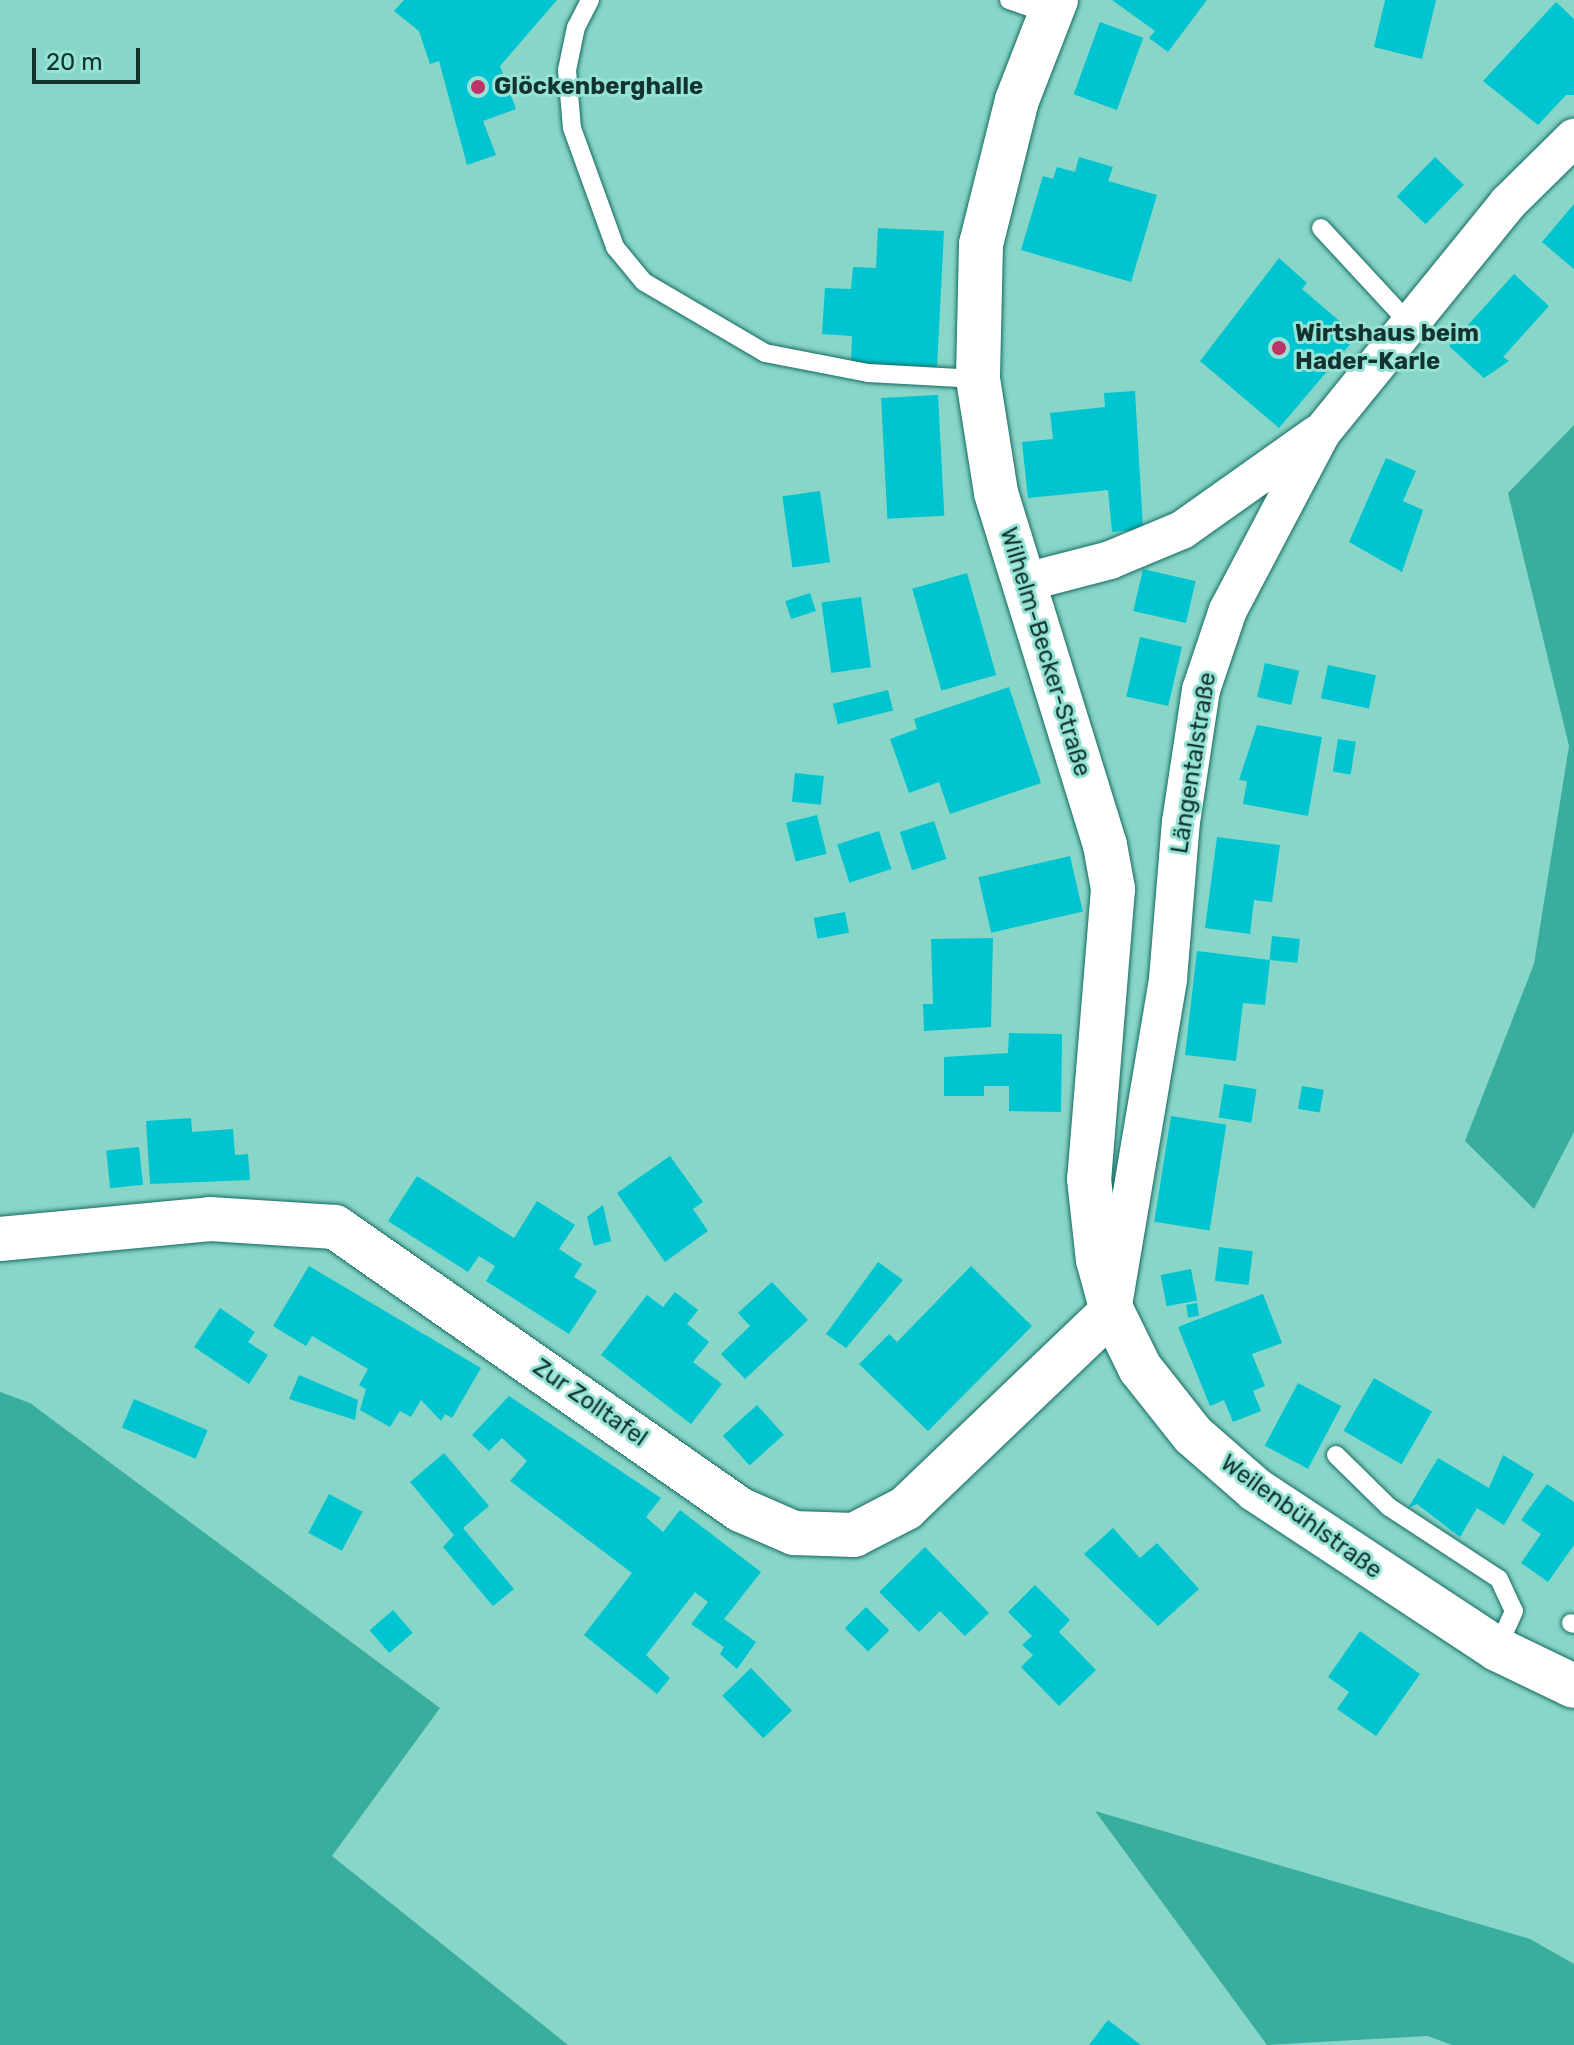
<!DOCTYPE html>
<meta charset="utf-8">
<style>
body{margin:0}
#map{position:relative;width:1574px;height:2045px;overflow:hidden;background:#88d6c8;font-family:Rubik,sans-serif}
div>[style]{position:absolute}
.green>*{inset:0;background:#3aae9e}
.building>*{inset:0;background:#00c5d0;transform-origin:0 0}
.roads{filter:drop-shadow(0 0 2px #146a60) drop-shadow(0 0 2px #146a60)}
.service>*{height:18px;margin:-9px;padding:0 9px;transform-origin:9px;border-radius:9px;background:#fff}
.minor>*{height:38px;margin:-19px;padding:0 19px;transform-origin:19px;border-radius:19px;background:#fff}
.tertiary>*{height:44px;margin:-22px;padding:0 22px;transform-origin:22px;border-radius:22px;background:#fff}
.dots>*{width:22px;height:22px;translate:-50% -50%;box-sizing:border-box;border:4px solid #95e3d5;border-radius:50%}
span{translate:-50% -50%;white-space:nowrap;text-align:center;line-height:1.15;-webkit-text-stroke:6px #95e3d5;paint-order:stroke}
.poi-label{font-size:24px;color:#13332e;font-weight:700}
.left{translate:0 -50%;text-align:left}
.street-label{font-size:24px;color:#13332e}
.scale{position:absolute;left:32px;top:48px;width:108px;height:36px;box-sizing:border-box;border:4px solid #13332e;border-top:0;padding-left:10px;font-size:24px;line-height:28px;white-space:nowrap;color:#13332e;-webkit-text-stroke:6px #95e3d5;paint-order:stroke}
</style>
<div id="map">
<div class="green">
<div style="clip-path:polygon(1574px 425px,1574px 1132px,1534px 1209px,1465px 1141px,1534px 964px,1569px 746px,1508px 493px)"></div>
<div style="clip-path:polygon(0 1392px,30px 1403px,440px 1708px,332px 1856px,568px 2045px,0 2045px)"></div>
<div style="clip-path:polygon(1095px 1811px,1530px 1939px,1574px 1964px,1574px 2045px,1452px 2045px,1428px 2036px,1267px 2045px)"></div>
</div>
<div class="building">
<div style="clip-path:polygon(404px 0,557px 0,500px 66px,516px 109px,483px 121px,496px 155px,467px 165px,439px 61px,430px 64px,419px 31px,394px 11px)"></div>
<div style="clip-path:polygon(1112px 0,1207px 0,1168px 52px,1149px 38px,1155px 31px)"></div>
<div style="clip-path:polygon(1385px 0,1436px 0,1422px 59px,1374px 47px)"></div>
<div style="clip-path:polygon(1556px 2px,1574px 19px,1574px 95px,1566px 95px,1538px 125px,1483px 81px)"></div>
<div style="left:1100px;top:22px;width:46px;height:77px;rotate:20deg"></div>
<div style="clip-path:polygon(1079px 157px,1113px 167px,1108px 181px,1157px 195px,1131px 282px,1021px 250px,1043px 176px,1053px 179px,1057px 167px,1075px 172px)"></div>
<div style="left:1435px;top:157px;width:40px;height:55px;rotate:44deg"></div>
<div style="clip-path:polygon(1574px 204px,1574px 269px,1542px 242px)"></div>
<div style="clip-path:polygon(878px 228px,944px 231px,937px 367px,851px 363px,852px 336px,822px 334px,825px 288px,851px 289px,853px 267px,876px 268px)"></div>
<div style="clip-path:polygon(1279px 258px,1307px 283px,1302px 289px,1357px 336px,1279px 428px,1200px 361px)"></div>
<div style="clip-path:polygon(1514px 274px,1549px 306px,1503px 357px,1509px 361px,1484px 378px,1449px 346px)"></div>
<div style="clip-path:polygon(1135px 391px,1143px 529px,1112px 532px,1108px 490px,1028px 498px,1022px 442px,1053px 439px,1050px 413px,1105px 407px,1104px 393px)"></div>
<div style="left:938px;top:395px;width:121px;height:57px;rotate:87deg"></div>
<div style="clip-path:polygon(1386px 458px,1416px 471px,1403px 501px,1423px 510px,1402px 572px,1349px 542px)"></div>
<div style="left:820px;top:491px;width:72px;height:38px;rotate:82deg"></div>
<div style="left:1143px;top:569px;width:54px;height:43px;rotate:13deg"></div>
<div style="left:967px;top:573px;width:106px;height:57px;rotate:74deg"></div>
<div style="left:810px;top:593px;width:19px;height:26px;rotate:72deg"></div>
<div style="left:861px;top:597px;width:71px;height:40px;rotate:82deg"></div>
<div style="left:1140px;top:637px;width:43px;height:61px;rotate:13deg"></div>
<div style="left:1265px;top:663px;width:35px;height:35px;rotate:13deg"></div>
<div style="left:1328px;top:665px;width:49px;height:34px;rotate:12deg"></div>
<div style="clip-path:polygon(1009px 687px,1041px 783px,950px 814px,939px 782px,909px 793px,890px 739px,917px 729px,914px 719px)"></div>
<div style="left:888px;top:690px;width:21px;height:57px;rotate:76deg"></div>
<div style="clip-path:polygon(1257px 725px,1322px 737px,1308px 816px,1243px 804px,1247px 781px,1239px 780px)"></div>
<div style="left:1338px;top:739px;width:18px;height:33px;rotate:9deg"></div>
<div style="left:795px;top:773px;width:29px;height:29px;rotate:6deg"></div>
<div style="left:817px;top:815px;width:40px;height:32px;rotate:76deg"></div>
<div style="left:934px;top:821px;width:40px;height:36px;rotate:72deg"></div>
<div style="left:879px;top:831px;width:40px;height:44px;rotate:72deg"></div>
<div style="clip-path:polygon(1217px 837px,1280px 845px,1272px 902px,1254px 900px,1250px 934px,1205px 928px)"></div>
<div style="left:1070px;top:856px;width:57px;height:94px;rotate:77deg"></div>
<div style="left:845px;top:912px;width:21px;height:32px;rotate:79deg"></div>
<div style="left:1272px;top:936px;width:28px;height:24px;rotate:6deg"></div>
<div style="clip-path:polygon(993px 938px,991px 1027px,924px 1031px,923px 1004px,933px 1004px,931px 939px)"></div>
<div style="clip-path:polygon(1197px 951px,1270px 960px,1265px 1005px,1243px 1003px,1236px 1061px,1185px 1055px)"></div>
<div style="clip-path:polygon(1009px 1033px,1062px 1034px,1061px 1112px,1009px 1111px,1009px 1086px,984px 1086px,984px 1096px,944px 1096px,944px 1057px,1008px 1053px)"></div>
<div style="left:1224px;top:1084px;width:33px;height:34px;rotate:9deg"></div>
<div style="left:1302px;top:1086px;width:22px;height:23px;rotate:10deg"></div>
<div style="left:1171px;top:1116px;width:56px;height:107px;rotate:9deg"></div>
<div style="clip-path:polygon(191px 1118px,192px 1132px,233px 1129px,235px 1155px,248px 1154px,250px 1180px,150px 1184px,146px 1121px)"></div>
<div style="left:139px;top:1147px;width:38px;height:33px;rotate:84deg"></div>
<div style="clip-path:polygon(670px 1156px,703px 1202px,693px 1209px,708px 1231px,665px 1262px,617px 1193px)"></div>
<div style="clip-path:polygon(417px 1176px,514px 1238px,537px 1201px,575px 1225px,559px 1249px,582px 1264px,574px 1277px,597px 1291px,569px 1334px,486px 1281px,495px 1266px,479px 1256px,468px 1272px,388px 1221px)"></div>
<div style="clip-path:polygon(603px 1205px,611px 1241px,594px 1246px,587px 1217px)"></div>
<div style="left:1219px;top:1247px;width:34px;height:34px;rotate:7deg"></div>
<div style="clip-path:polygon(878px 1262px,903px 1280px,846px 1348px,826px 1334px)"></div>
<div style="clip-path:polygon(309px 1266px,481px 1368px,452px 1418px,445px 1414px,441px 1421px,421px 1400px,411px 1417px,400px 1411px,390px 1427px,360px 1410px,366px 1389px,359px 1385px,368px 1369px,312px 1336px,306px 1346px,273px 1326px)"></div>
<div style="clip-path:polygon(971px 1266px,1032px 1326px,928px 1431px,859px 1364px,889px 1334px,897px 1342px)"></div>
<div style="left:1191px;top:1269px;width:32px;height:31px;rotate:79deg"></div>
<div style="clip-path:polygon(772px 1282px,808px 1320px,745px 1379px,721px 1354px,750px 1326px,738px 1313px)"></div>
<div style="clip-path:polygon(675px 1292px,698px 1310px,687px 1324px,709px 1342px,693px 1362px,722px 1384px,691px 1424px,601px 1355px,647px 1295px,663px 1307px)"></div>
<div style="clip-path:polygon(1263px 1294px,1282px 1343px,1252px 1354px,1265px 1386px,1253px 1391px,1261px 1411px,1233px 1422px,1224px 1400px,1210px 1406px,1178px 1327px)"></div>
<div style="left:1197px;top:1303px;width:13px;height:11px;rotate:81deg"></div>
<div style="clip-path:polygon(220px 1308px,255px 1332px,248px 1342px,268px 1355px,249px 1384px,194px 1347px)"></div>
<div style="clip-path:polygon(299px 1375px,358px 1400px,355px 1420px,289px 1399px)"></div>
<div style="left:1374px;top:1378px;width:67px;height:61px;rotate:30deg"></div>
<div style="left:1298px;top:1383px;width:49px;height:71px;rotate:28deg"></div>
<div style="clip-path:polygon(509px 1396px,661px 1498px,646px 1517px,663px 1532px,680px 1510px,761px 1572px,724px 1619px,756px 1642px,737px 1669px,720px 1654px,724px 1647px,691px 1624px,708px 1602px,695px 1592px,646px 1655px,670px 1678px,657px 1694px,584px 1635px,632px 1573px,510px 1481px,527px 1461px,502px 1438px,489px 1451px,472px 1435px)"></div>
<div style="left:134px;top:1399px;width:80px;height:31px;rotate:23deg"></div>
<div style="left:757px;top:1405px;width:40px;height:46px;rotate:48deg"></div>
<div style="clip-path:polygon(444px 1453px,489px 1506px,463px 1528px,514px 1589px,493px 1606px,443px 1547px,454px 1535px,410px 1482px)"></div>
<div style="clip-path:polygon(1503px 1455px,1534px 1474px,1504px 1525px,1477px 1508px,1460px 1537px,1417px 1504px,1408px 1508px,1438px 1458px,1489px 1488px)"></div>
<div style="clip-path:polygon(1547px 1484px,1574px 1502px,1574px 1545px,1548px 1582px,1521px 1563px,1541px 1534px,1521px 1520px)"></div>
<div style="left:329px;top:1494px;width:38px;height:44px;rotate:28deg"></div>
<div style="clip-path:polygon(1113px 1528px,1140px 1558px,1157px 1543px,1199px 1589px,1158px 1626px,1084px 1554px)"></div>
<div style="clip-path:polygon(925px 1547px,989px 1613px,965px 1636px,940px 1611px,919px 1632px,879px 1592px)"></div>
<div style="clip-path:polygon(1035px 1585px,1070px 1620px,1059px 1632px,1096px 1670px,1059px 1706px,1021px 1667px,1033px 1655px,1022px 1645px,1032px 1636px,1008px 1612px)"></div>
<div style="left:866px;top:1607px;width:33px;height:30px;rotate:45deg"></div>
<div style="left:393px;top:1610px;width:30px;height:31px;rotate:49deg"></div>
<div style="clip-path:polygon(1360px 1631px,1420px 1674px,1376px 1736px,1337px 1709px,1349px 1692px,1328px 1677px)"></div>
<div style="left:751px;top:1668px;width:59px;height:40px;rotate:46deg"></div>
<div style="clip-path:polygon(1108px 2020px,1141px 2045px,1089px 2045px)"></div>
</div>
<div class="roads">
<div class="service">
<div style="left:590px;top:0;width:30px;rotate:117deg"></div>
<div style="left:576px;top:27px;width:44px;rotate:101.8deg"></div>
<div style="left:567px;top:70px;width:58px;rotate:85.1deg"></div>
<div style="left:572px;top:128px;width:127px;rotate:70.1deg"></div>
<div style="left:615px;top:247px;width:45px;rotate:50.4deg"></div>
<div style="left:644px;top:282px;width:140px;rotate:30.4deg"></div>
<div style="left:765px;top:353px;width:105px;rotate:11deg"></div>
<div style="left:868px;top:373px;width:110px;rotate:3.1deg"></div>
<div style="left:1009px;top:0;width:42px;rotate:19.3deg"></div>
<div style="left:1321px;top:228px;width:128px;rotate:47.2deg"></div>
<div style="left:1336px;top:1455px;width:74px;rotate:44.5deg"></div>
<div style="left:1389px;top:1507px;width:131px;rotate:33.2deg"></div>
<div style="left:1499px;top:1579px;width:35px;rotate:65deg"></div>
<div style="left:1514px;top:1611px;width:42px;rotate:114.1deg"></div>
<div style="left:1571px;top:1623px;width:3px;rotate:18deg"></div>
</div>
<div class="minor">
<div style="left:1022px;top:583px;width:91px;rotate:-14.6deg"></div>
<div style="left:1110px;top:560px;width:78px;rotate:-22.6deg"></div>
<div style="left:1182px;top:530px;width:164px;rotate:-35.3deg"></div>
<div style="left:1112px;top:1311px;width:337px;rotate:-80.4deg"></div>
<div style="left:1168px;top:979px;width:158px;rotate:-85.3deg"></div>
<div style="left:1181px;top:822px;width:134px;rotate:-81.4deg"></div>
<div style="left:1201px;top:690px;width:84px;rotate:-71.4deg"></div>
<div style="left:1228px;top:610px;width:201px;rotate:-62.2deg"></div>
<div style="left:1322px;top:432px;width:295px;rotate:-50.9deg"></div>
<div style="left:1508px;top:203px;width:93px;rotate:-44.6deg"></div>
</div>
<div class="tertiary">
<div style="left:1056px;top:0;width:107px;rotate:111.3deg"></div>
<div style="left:1017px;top:100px;width:148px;rotate:104deg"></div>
<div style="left:981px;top:244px;width:135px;rotate:91.3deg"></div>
<div style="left:978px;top:379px;width:115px;rotate:81deg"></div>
<div style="left:996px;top:493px;width:368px;rotate:72.8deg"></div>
<div style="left:1105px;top:845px;width:45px;rotate:79.7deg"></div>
<div style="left:1113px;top:889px;width:291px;rotate:94.7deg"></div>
<div style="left:1089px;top:1179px;width:81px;rotate:83.7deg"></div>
<div style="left:1098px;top:1260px;width:53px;rotate:74.6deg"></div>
<div style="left:1112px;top:1311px;width:64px;rotate:63.8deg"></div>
<div style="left:1140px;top:1368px;width:85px;rotate:51.7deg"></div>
<div style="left:1193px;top:1435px;width:84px;rotate:41.1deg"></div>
<div style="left:1256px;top:1490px;width:289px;rotate:33.4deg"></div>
<div style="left:1497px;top:1649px;width:85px;rotate:25.7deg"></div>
<div style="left:0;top:1239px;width:211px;rotate:-5.4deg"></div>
<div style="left:210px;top:1219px;width:125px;rotate:3.7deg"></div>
<div style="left:335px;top:1227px;width:495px;rotate:34.9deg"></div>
<div style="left:741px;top:1510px;width:58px;rotate:23.5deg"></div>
<div style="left:794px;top:1533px;width:60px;rotate:1.9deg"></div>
<div style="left:854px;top:1535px;width:59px;rotate:-27.4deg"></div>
<div style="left:906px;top:1508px;width:285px;rotate:-43.7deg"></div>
</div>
</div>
<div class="dots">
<div style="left:478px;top:87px;background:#bf3368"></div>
<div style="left:1279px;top:348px;background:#bf3368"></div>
</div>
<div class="poi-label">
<span class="left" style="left:494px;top:87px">Glöckenberghalle</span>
<span class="left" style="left:1295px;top:348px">Wirtshaus beim<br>Hader-Karle</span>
</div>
<div class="street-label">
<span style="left:1045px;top:652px;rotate:73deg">Wilhelm-Becker-Straße</span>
<span style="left:1194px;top:763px;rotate:-81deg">Längentalstraße</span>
<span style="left:590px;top:1403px;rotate:35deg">Zur Zolltafel</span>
<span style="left:1301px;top:1517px;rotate:36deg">Weilenbühlstraße</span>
</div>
<div class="scale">20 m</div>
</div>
